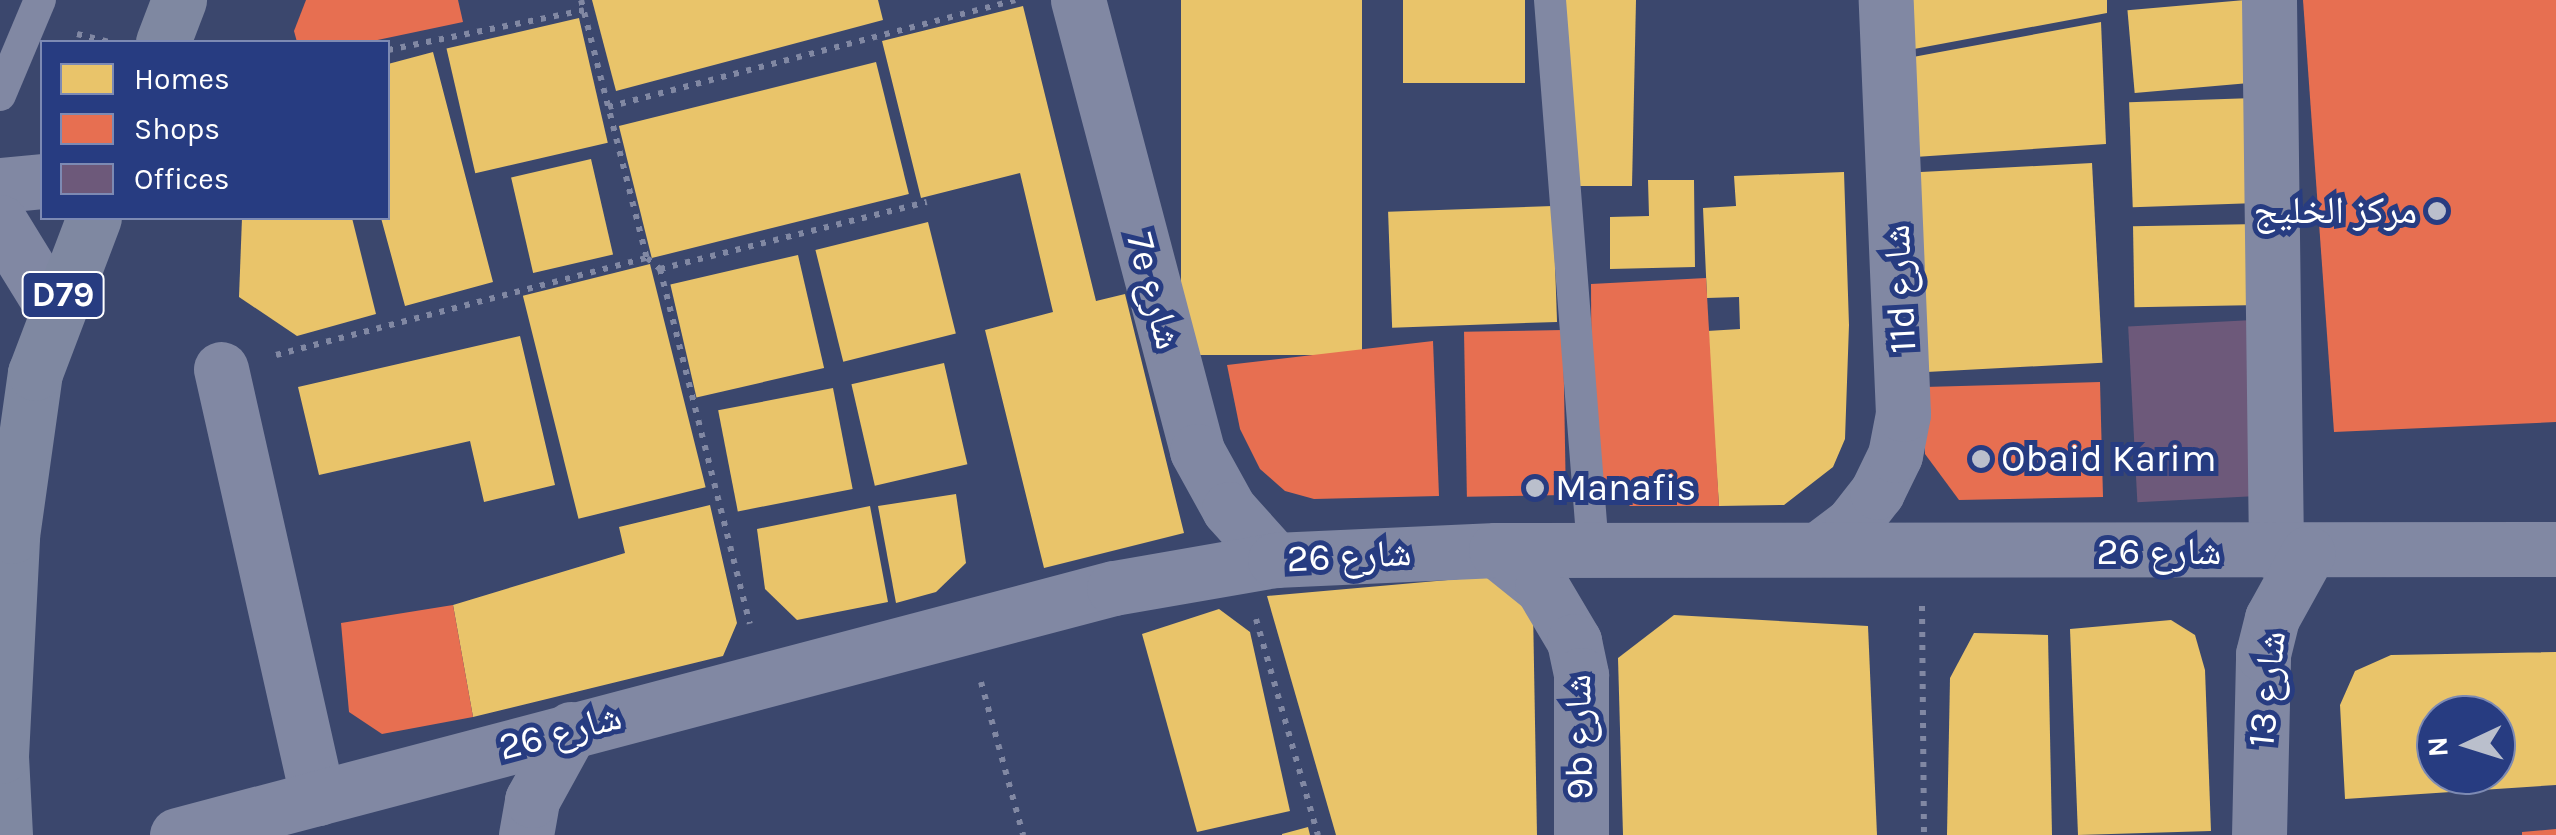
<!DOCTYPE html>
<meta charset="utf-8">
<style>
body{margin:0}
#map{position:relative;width:2556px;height:835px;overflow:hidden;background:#3b476d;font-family:Karla,"Noto Naskh Arabic",sans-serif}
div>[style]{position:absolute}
.homes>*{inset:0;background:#e9c46a;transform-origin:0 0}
.shops>*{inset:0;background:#e76f51;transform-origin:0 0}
.offices>*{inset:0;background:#6d597a;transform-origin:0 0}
.path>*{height:6px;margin-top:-3px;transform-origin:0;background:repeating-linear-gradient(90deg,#8188a3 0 5px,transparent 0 13px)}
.service>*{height:32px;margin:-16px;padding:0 16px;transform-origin:16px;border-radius:16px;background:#8188a3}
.minor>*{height:55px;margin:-27.5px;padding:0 27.5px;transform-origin:27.5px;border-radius:27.5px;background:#8188a3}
.primary>*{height:55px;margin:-27.5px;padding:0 27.5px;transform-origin:27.5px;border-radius:27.5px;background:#7f88a1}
.dots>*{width:28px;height:28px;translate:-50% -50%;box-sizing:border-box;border:5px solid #273c81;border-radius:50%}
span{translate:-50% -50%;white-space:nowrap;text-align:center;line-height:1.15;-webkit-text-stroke:10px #273c81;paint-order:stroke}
.shield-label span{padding:2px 8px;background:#273c81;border:2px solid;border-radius:8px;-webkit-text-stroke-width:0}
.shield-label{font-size:35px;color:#fff;font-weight:700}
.poi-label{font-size:38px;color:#fff}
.right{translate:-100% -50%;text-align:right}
.left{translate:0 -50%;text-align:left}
.street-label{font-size:38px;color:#fff}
.legend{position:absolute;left:40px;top:40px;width:350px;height:180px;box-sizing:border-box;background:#273c81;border:2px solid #7d8ab3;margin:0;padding:12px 18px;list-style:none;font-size:30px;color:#fff}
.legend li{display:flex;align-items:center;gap:20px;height:50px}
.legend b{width:50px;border:2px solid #7d8ab3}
.north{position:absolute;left:2416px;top:695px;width:100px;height:100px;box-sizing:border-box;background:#273c81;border:2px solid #7d8ab3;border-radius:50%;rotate:266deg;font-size:28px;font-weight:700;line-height:40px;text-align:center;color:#fff}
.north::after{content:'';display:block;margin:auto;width:35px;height:45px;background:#babfcc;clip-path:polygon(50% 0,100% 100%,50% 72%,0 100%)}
</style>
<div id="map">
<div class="homes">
<div style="clip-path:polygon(592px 0,878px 0,883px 20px,616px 91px)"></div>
<div style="left:1181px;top:0;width:181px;height:355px"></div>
<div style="left:1403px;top:0;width:122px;height:83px"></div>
<div style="clip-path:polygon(1558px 0,1636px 0,1632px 186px,1571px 186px)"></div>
<div style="clip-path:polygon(1913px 0,2107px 0,2107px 13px,1914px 49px)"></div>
<div style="left:2245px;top:0;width:83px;height:118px;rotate:85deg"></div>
<div style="clip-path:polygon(1023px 6px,1096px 301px,1125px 294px,1184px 533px,1044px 568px,985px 330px,1053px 312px,1020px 173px,921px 198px,882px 41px)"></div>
<div style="left:579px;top:18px;width:128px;height:136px;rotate:77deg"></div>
<div style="clip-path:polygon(2101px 22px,2106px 144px,1915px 157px,1913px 57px)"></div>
<div style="clip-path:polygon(433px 52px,493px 282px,405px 306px,381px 218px,388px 218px,388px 64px)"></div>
<div style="left:876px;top:62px;width:136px;height:265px;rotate:76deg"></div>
<div style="left:2254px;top:98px;width:105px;height:125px;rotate:88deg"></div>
<div style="left:591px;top:159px;width:98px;height:82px;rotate:77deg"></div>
<div style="left:2092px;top:163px;width:200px;height:176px;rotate:87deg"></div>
<div style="clip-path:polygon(1844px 172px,1849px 325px,1845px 439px,1833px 467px,1784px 505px,1719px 506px,1707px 331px,1740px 329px,1739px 297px,1707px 298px,1703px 208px,1736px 206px,1734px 176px)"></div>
<div style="clip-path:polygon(1648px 180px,1694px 180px,1695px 267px,1610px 269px,1610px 217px,1649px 216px)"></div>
<div style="left:1553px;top:206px;width:116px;height:165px;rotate:88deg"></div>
<div style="clip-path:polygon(242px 218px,352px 218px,376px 314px,297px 336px,239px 297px)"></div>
<div style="left:928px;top:222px;width:115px;height:116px;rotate:76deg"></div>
<div style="left:2259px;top:224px;width:81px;height:126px;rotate:89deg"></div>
<div style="left:798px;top:255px;width:116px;height:131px;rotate:77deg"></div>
<div style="left:650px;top:264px;width:230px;height:131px;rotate:76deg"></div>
<div style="clip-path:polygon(520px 336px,555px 485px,484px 502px,470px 441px,319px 475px,298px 387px)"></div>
<div style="left:944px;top:363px;width:104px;height:95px;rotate:77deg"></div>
<div style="left:833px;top:388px;width:103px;height:117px;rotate:79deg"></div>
<div style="clip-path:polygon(956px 494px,966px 563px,936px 592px,896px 603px,878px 506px)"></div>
<div style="clip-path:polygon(710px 505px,737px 623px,723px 656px,473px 717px,453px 605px,625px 553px,619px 527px)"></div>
<div style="clip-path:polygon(870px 506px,888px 602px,797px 620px,765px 589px,757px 529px)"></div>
<div style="clip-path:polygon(1493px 576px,1533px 609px,1537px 835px,1336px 835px,1267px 596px)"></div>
<div style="clip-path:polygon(1219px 609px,1250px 632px,1290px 811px,1197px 832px,1142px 634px)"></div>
<div style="clip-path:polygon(1674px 615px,1868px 626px,1877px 835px,1623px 835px,1618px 658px)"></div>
<div style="clip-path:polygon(2171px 620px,2195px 635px,2205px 670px,2211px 831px,2078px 835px,2070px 629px)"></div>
<div style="clip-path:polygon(1974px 633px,2048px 635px,2052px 835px,1947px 835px,1950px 678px)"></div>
<div style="clip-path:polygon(evenodd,2556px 652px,2556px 785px,2345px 799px,2340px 705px,2355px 671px,2391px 655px,2556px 652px,2436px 715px,2496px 715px,2496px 775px,2436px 775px,2436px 715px)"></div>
<div style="clip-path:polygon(1308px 827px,1310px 835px,1282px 835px,1282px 834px)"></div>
</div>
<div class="shops">
<div style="clip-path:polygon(306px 0,458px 0,463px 22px,368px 42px,297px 42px,294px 31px)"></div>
<div style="clip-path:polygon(2303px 0,2556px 0,2556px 422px,2334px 432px)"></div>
<div style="clip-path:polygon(1706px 278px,1719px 506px,1630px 506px,1592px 466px,1591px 284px)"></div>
<div style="left:1563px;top:330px;width:165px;height:99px;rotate:89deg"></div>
<div style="clip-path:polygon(1433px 341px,1439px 496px,1314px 499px,1285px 491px,1260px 469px,1240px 429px,1227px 365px)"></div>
<div style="clip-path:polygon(2100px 382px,2103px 497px,1959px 500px,1925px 454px,1924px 387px)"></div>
<div style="clip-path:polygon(453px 605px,473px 717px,382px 734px,349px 712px,341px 623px)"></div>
<div style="clip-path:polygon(2556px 829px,2556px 835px,2522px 835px,2522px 832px)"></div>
</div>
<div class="offices">
<div style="left:2253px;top:320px;width:176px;height:125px;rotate:87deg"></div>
</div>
<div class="path">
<div style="left:581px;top:0;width:266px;rotate:75.7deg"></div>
<div style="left:647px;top:258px;width:17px;rotate:40deg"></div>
<div style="left:660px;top:269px;width:366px;rotate:75.8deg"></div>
<div style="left:77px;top:34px;width:32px;rotate:14deg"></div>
<div style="left:388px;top:50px;width:200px;rotate:-11.5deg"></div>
<div style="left:608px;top:107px;width:421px;rotate:-14.7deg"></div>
<div style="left:660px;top:269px;width:275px;rotate:-14.1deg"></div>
<div style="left:276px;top:355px;width:383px;rotate:-14.7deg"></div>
<div style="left:1922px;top:606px;width:229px;rotate:89.5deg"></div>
<div style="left:1256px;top:619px;width:225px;rotate:74deg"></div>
<div style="left:981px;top:682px;width:159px;rotate:74.6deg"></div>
</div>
<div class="service">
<div style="left:1550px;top:0;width:551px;rotate:85.52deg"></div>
<div style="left:0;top:95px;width:103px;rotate:-67.2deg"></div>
</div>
<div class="minor">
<div style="left:1078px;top:0;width:466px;rotate:75.2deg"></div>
<div style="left:1197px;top:451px;width:66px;rotate:61.1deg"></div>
<div style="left:1229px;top:509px;width:69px;rotate:48deg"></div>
<div style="left:2269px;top:0;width:553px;rotate:89.27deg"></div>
<div style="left:0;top:185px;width:42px;rotate:-5.4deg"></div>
<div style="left:0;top:222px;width:107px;rotate:58.4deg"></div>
<div style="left:221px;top:369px;width:440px;rotate:77.3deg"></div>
<div style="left:1819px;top:549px;width:41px;rotate:-37.1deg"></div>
<div style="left:1852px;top:524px;width:41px;rotate:-52deg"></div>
<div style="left:1877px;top:492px;width:41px;rotate:-64.1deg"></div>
<div style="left:1895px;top:455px;width:42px;rotate:-79deg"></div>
<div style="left:1903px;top:414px;width:414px;rotate:-92.4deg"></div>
<div style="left:1496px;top:550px;width:59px;rotate:38.8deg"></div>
<div style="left:1542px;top:587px;width:63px;rotate:59.3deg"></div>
<div style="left:1574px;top:641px;width:35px;rotate:78deg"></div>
<div style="left:1581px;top:675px;width:160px;rotate:90deg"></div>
<div style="left:177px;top:835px;width:969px;rotate:-14.77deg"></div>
<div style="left:1114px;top:588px;width:163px;rotate:-9.9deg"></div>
<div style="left:1275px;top:560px;width:221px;rotate:-2.6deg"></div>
<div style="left:1496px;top:550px;width:1060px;rotate:-0.05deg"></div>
<div style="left:526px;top:835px;width:36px;rotate:-80deg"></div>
<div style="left:532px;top:800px;width:81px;rotate:-61.2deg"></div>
<div style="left:2259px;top:835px;width:181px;rotate:-88.7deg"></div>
<div style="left:2263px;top:654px;width:37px;rotate:-76deg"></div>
<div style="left:2272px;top:618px;width:74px;rotate:-61deg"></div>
</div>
<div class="primary">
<div style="left:163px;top:42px;width:45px;rotate:-69.1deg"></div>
<div style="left:5px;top:835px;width:79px;rotate:-92.9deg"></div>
<div style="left:1px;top:756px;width:220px;rotate:-87.1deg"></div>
<div style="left:12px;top:536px;width:165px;rotate:-82deg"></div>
<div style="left:35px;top:373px;width:166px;rotate:-69.2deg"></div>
</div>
<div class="dots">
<div style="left:2437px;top:211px;background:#babfcc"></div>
<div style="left:1981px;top:459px;background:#babfcc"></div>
<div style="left:1535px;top:488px;background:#babfcc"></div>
</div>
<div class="shield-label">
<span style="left:63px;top:295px">D79</span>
</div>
<div class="poi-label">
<span class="right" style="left:2417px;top:211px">مركز الخليج</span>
<span class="left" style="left:2001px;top:459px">Obaid Karim</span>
<span class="left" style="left:1555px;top:488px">Manafis</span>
</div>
<div class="street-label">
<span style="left:1900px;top:289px;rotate:-93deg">11d شارع</span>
<span style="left:1154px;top:291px;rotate:75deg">7e شارع</span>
<span style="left:2159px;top:552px">شارع 26</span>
<span style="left:1349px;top:556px;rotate:-3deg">شارع 26</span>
<span style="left:2267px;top:689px;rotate:-84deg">شارع 13</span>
<span style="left:560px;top:732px;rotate:-15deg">شارع 26</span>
<span style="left:1579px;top:737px;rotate:-91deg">9b شارع</span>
</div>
<ul class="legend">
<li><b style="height:28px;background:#e9c46a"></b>Homes</li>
<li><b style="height:28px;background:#e76f51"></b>Shops</li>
<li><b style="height:28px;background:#6d597a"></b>Offices</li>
</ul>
<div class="north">N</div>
</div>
